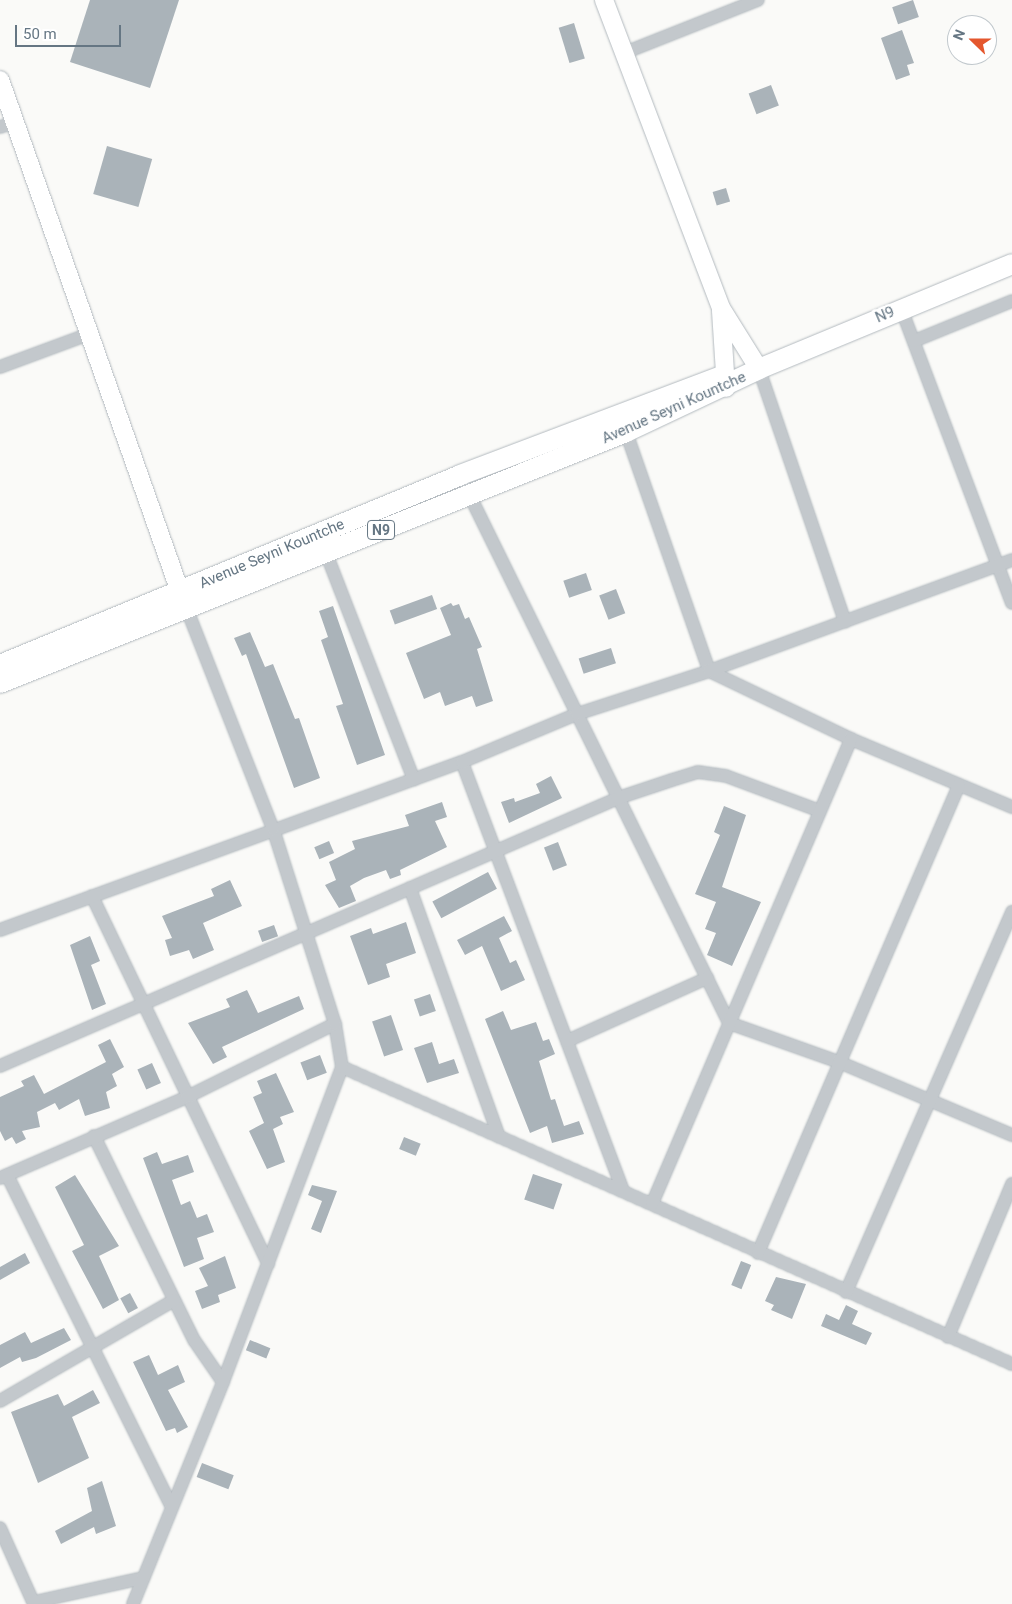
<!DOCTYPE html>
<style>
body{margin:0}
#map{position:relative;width:1012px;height:1604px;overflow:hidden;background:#fafaf8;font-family:Roboto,sans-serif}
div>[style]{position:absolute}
.building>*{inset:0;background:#aab3b9;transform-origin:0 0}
.roads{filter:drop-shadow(0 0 1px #b3babf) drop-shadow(0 0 1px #b3babf)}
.minor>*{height:12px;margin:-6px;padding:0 6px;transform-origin:6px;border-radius:6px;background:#c3c8cc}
.secondary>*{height:18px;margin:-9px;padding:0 9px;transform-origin:9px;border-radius:9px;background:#fff}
.trunk>*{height:20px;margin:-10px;padding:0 10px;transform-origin:10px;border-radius:10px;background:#fff}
span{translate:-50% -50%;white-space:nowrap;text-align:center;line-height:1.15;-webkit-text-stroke:5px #fff;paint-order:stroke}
.shield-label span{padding:1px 4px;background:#fff;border:1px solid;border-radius:4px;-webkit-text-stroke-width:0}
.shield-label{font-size:14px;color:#657683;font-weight:700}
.street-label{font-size:15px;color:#657683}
.north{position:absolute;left:947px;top:15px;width:50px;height:50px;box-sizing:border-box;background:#fff;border:1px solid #c1c8cd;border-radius:50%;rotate:292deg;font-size:14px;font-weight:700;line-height:20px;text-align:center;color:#657683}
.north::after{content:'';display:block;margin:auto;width:18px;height:22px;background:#e4572e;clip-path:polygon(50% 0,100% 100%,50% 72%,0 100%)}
.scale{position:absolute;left:15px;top:25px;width:106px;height:22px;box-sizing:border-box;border:2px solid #657683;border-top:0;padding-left:6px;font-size:15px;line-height:18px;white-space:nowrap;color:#657683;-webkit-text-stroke:4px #fff;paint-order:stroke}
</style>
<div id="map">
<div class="building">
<div style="clip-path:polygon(90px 0,179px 0,150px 88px,70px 62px)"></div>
<div style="left:913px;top:0;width:18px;height:22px;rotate:71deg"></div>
<div style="left:574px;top:23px;width:37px;height:16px;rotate:73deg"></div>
<div style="clip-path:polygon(902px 30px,914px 63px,907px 65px,910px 75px,896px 80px,881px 38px)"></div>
<div style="left:771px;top:85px;width:22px;height:24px;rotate:69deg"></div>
<div style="left:107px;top:146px;width:47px;height:50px;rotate:16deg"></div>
<div style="left:726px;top:188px;width:14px;height:14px;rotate:73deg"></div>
<div style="left:586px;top:573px;width:18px;height:24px;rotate:71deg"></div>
<div style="left:616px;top:589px;width:26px;height:18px;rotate:69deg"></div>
<div style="left:432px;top:595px;width:15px;height:45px;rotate:70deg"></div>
<div style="clip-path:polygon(451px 603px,453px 606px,459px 604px,465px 619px,469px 617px,482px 647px,477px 649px,493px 701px,476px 707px,472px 696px,445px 706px,440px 692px,424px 699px,406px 653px,451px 635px,440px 608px)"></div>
<div style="clip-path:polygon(333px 606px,385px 755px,357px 765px,336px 706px,343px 704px,321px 640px,328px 637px,319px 611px)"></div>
<div style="clip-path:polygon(250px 632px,265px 667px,273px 664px,295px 719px,299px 718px,320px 778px,294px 788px,246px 654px,242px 656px,234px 638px)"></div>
<div style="left:611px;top:648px;width:16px;height:34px;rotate:72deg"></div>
<div style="clip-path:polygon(551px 776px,562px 798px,509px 823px,501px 802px,514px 798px,515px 802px,540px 793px,536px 784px)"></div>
<div style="clip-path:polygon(442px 802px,447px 817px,435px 821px,447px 847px,400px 870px,401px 875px,390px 879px,386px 870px,364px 878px,350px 886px,356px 901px,339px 908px,325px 885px,336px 880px,329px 862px,355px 849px,352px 841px,409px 826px,405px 815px)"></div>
<div style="clip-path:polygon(724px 806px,746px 815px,722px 887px,761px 902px,732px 966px,707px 955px,716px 933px,705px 929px,716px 902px,695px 894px,720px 835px,714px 832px)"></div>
<div style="left:329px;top:841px;width:13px;height:16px;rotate:67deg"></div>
<div style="left:558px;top:842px;width:25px;height:15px;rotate:69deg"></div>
<div style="left:488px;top:872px;width:19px;height:63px;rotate:62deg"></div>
<div style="clip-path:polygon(230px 880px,242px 906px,203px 923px,214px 950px,193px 959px,189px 950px,170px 956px,165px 940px,172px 938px,162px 916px,214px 896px,211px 889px)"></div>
<div style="clip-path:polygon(504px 916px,512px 931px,499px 938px,510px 963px,516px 960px,525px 980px,501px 991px,482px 946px,465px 955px,457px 940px)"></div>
<div style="clip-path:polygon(406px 922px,416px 953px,386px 964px,390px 977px,368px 985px,350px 936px,371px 928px,373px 934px)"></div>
<div style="left:274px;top:925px;width:12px;height:17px;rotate:70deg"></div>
<div style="clip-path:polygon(90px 936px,100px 961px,91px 965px,106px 1004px,92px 1010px,70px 945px)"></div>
<div style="clip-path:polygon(247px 990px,258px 1013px,299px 996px,304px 1009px,222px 1047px,227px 1057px,213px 1064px,188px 1023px,230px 1007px,226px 999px)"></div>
<div style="left:430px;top:994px;width:18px;height:17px;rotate:71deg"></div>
<div style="clip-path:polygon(503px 1011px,511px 1030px,536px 1022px,543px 1041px,549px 1039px,555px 1054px,539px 1061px,551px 1100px,555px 1099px,564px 1126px,579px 1121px,584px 1134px,552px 1143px,547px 1126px,530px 1133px,485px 1019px)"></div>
<div style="left:391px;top:1015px;width:37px;height:20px;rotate:71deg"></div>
<div style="clip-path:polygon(110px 1039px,124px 1067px,112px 1074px,117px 1086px,106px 1092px,110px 1108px,85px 1116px,79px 1099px,59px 1110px,55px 1103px,37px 1112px,40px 1127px,22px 1131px,26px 1139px,16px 1144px,12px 1137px,5px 1141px,0 1131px,0 1097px,24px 1086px,21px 1081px,34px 1075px,44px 1094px,106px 1062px,98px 1045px)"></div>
<div style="clip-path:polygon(432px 1042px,439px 1064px,454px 1059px,459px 1073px,427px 1083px,414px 1048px)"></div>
<div style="left:320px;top:1055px;width:19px;height:21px;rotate:69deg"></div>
<div style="left:152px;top:1063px;width:22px;height:16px;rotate:66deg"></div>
<div style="clip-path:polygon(276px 1073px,294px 1112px,280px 1117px,283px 1124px,273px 1129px,285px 1162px,267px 1169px,249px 1131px,264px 1123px,253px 1097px,262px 1093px,257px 1081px)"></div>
<div style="left:404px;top:1137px;width:18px;height:13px;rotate:22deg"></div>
<div style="clip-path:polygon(157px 1152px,162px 1164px,188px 1155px,194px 1172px,172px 1180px,181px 1205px,190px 1201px,197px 1218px,207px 1214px,214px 1232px,197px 1238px,204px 1259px,184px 1267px,143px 1158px)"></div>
<div style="left:533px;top:1174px;width:31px;height:27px;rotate:19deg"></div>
<div style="clip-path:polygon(75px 1175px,119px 1246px,99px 1256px,119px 1300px,103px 1309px,72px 1251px,84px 1245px,55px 1187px)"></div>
<div style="clip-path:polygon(312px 1185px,337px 1191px,321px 1233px,311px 1229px,322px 1201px,308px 1195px)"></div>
<div style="clip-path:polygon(25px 1253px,30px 1263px,0 1280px,0 1267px)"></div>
<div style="clip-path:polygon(225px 1256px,236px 1288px,218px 1295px,220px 1302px,202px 1309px,195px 1291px,208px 1286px,199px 1268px)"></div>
<div style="left:741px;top:1261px;width:11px;height:26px;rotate:22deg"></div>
<div style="clip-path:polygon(776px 1277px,806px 1284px,792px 1319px,771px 1310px,774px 1305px,765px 1301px)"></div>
<div style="left:130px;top:1293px;width:17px;height:11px;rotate:62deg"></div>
<div style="clip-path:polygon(846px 1305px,858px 1311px,852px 1324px,872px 1333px,866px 1345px,821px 1326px,826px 1314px,839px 1320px)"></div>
<div style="clip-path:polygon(64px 1328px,71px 1340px,36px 1358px,22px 1362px,20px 1357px,0 1368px,0 1345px,25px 1332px,31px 1343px)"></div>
<div style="left:250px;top:1340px;width:22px;height:11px;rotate:22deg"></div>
<div style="clip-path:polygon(149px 1355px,158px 1375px,178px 1365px,185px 1382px,168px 1390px,188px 1427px,177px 1433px,175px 1428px,166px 1431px,133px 1362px)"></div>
<div style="clip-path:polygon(93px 1390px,100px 1403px,72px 1417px,89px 1458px,38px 1483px,11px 1412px,58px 1394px,64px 1406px)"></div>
<div style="left:202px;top:1463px;width:34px;height:15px;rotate:21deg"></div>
<div style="clip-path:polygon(102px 1481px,116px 1526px,96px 1534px,94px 1527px,61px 1544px,55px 1531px,92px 1511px,87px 1488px)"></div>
</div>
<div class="roads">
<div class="minor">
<div style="left:624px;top:53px;width:144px;rotate:-21.6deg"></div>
<div style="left:0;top:127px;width:16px;rotate:-18deg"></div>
<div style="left:901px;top:308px;width:315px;rotate:69.4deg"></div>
<div style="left:914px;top:341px;width:106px;rotate:-22.2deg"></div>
<div style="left:0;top:367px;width:98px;rotate:-20.3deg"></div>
<div style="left:759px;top:369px;width:267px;rotate:71.2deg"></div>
<div style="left:626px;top:432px;width:253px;rotate:70.8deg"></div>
<div style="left:709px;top:671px;width:157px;rotate:25.6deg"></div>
<div style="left:851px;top:739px;width:175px;rotate:22.9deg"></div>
<div style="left:466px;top:488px;width:596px;rotate:63.82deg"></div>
<div style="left:729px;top:1023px;width:117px;rotate:19.5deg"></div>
<div style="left:839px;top:1062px;width:188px;rotate:22.9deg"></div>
<div style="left:326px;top:553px;width:243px;rotate:68.8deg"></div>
<div style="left:462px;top:762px;width:457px;rotate:69.4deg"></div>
<div style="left:410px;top:888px;width:264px;rotate:70.3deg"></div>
<div style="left:92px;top:896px;width:408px;rotate:64.4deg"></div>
<div style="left:0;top:930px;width:492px;rotate:-20deg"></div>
<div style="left:462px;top:762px;width:125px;rotate:-22.7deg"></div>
<div style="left:577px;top:714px;width:139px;rotate:-18deg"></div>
<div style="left:709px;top:671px;width:323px;rotate:-20.1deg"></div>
<div style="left:567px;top:1041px;width:154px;rotate:-24.2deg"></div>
<div style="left:0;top:1066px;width:674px;rotate:-23.44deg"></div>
<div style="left:618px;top:798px;width:57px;rotate:-18.4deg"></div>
<div style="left:672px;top:780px;width:27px;rotate:-17deg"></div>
<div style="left:698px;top:772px;width:28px;rotate:8deg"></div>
<div style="left:726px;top:776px;width:100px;rotate:20.4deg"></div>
<div style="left:342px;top:1067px;width:733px;rotate:23.91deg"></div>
<div style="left:94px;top:1136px;width:227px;rotate:63.9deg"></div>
<div style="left:194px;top:1340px;width:51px;rotate:55.4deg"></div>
<div style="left:7px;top:1175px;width:369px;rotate:63.6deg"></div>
<div style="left:0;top:1178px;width:204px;rotate:-23.4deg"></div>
<div style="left:187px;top:1097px;width:165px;rotate:-26.3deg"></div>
<div style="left:652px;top:1204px;width:506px;rotate:-66.83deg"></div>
<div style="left:758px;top:1253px;width:509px;rotate:-66.76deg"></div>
<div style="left:846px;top:1292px;width:415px;rotate:-66.4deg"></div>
<div style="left:948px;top:1337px;width:166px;rotate:-67.3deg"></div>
<div style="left:0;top:1401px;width:201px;rotate:-30.1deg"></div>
<div style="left:0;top:1528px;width:83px;rotate:65.9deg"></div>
<div style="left:34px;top:1602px;width:112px;rotate:-12.4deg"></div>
<div style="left:133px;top:1604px;width:240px;rotate:-67.9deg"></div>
<div style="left:223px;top:1382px;width:337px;rotate:-69.3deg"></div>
<div style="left:342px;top:1067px;width:44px;rotate:-99.2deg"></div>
<div style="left:335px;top:1024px;width:205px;rotate:-107.6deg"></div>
<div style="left:273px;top:829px;width:235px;rotate:-111.4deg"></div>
</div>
<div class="secondary">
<div style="left:604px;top:0;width:329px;rotate:69.2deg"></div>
<div style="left:721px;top:308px;width:72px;rotate:58.1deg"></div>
<div style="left:0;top:80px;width:554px;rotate:70.62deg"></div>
<div style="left:721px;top:311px;width:77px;rotate:86.3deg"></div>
</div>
<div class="trunk">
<div style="left:0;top:665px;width:498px;rotate:-22.4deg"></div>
<div style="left:460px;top:475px;width:278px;rotate:-20.7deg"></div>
<div style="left:0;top:683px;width:674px;rotate:-21.85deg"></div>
<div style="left:626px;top:432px;width:147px;rotate:-25.3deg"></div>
<div style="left:759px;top:369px;width:274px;rotate:-22.5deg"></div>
</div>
</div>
<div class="shield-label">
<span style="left:381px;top:530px">N9</span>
</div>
<div class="street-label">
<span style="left:885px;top:315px;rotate:-23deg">N9</span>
<span style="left:674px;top:408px;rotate:-24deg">Avenue Seyni Kountche</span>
<span style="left:272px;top:554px;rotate:-23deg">Avenue Seyni Kountche</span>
</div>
<div class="north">N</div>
<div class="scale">50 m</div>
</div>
